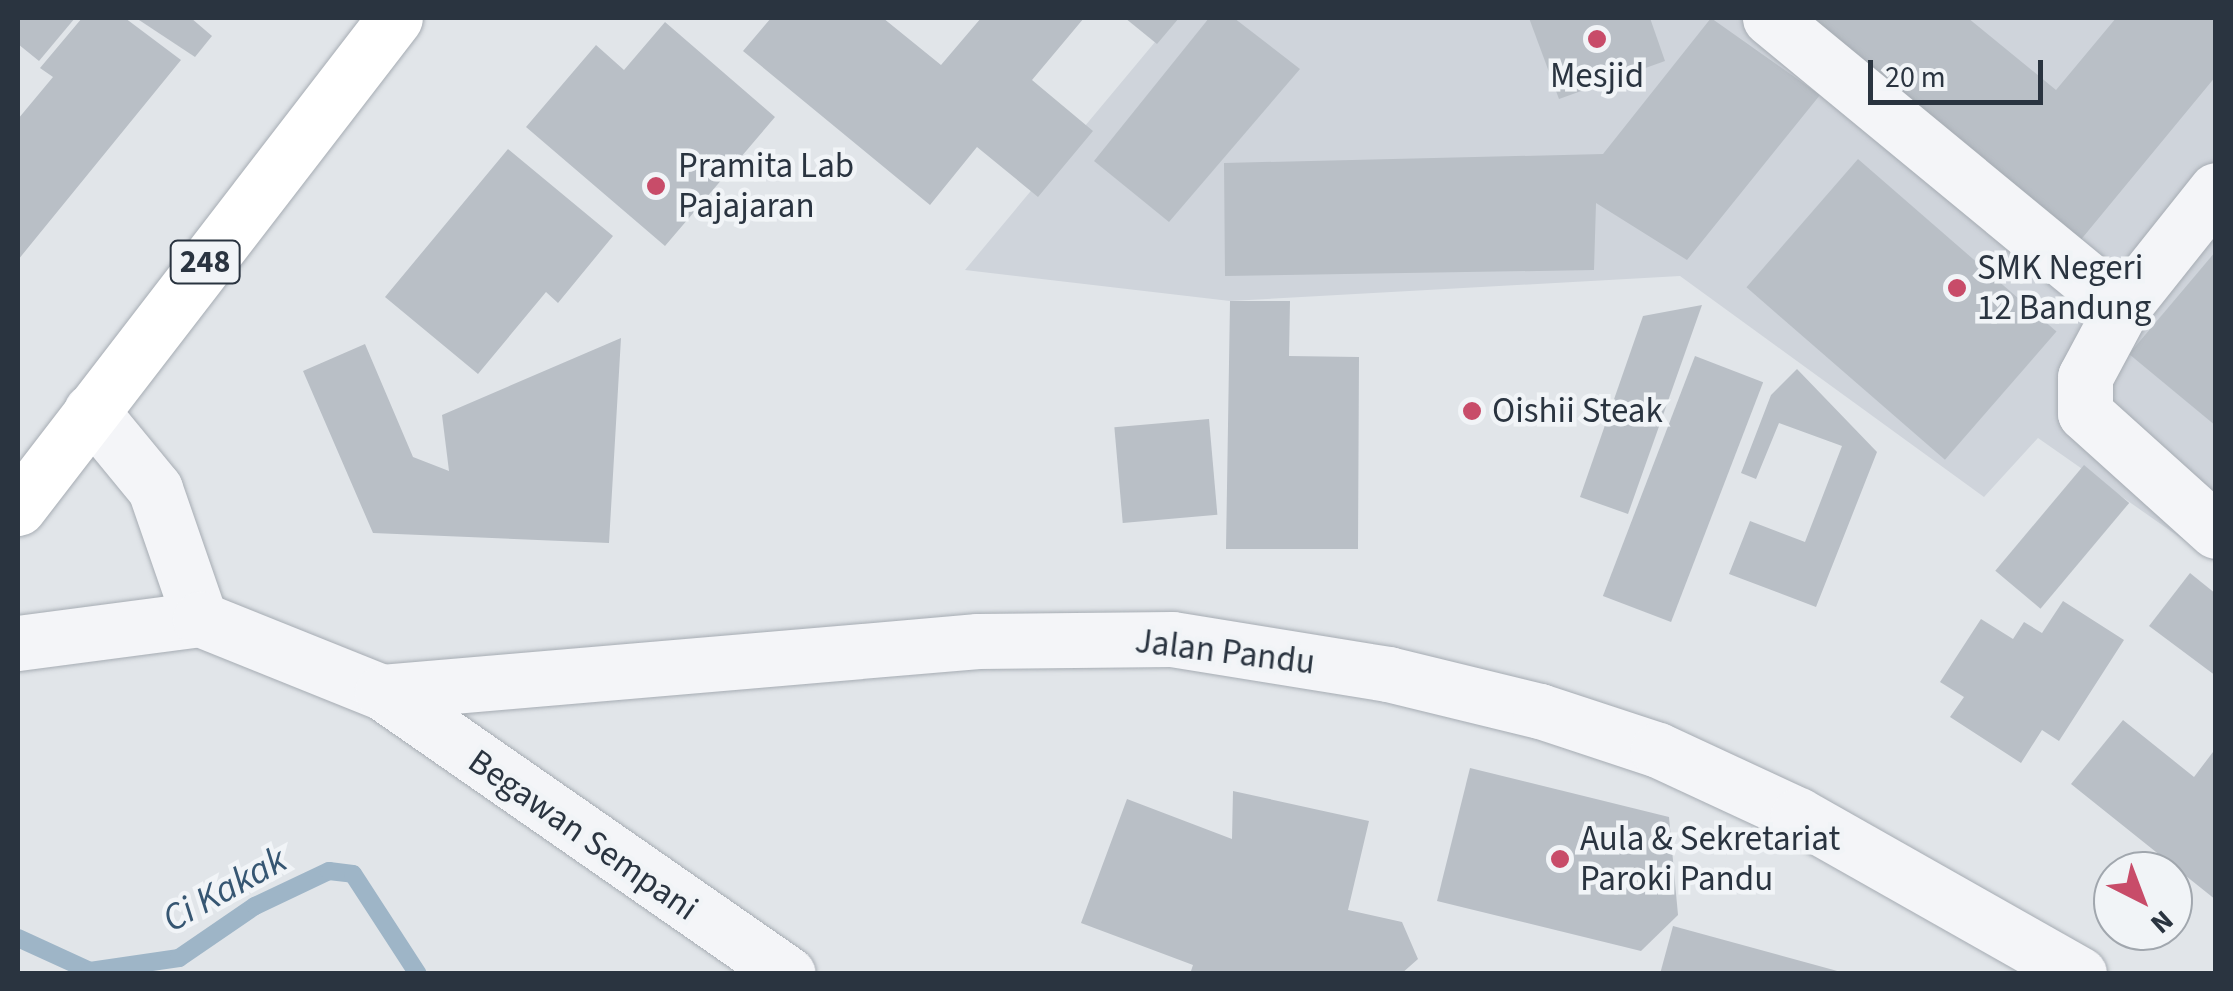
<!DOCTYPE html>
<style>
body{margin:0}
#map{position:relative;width:2233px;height:991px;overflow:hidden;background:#e1e5e9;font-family:"Source Sans 3",sans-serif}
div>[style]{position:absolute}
.built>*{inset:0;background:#cfd4db}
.stream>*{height:18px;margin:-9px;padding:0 9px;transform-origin:9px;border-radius:9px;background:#9eb5c7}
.building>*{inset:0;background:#b9bfc6;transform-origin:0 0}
.roads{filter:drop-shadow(0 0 2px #a6acb3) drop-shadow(0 0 2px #a6acb3)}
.minor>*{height:55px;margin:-27.5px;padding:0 27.5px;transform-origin:27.5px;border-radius:27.5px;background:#f4f5f8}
.highway>*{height:55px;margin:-27.5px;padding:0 27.5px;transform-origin:27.5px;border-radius:27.5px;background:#fff}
.dots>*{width:28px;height:28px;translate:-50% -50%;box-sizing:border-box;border:5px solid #f1f4f7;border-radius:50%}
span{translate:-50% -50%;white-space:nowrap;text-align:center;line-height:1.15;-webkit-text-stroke:9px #f1f4f7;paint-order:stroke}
.shield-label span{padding:2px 8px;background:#f1f4f7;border:2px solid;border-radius:8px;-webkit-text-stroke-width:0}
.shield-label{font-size:32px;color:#2a3440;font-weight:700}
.poi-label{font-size:35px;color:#2a3440}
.left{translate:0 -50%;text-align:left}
.street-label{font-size:35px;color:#2a3440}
.water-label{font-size:38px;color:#365672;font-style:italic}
.frame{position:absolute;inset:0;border:20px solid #2a3440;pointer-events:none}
.north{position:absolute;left:2093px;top:851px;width:100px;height:100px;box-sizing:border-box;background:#f1f4f7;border:2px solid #a1a7ae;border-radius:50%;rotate:138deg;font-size:28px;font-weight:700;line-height:40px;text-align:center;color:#2a3440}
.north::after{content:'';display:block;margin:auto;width:35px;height:45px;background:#c84c69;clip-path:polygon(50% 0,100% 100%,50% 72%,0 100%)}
.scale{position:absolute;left:1868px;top:60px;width:175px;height:45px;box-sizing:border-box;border:5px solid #2a3440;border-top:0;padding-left:12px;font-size:30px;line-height:35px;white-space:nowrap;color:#2a3440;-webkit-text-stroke:8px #f1f4f7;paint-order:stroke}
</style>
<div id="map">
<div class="built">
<div style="clip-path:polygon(1175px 18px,2215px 18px,2215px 562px,2038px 438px,1984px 497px,1680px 276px,1230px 301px,965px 270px)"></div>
</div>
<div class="stream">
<div style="left:18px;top:938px;width:79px;rotate:24.6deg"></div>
<div style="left:90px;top:971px;width:90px;rotate:-8.3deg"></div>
<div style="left:179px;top:958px;width:92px;rotate:-34.4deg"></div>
<div style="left:255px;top:906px;width:82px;rotate:-25.3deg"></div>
<div style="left:329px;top:871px;width:24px;rotate:7deg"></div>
<div style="left:353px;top:874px;width:119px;rotate:57deg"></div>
</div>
<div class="building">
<div style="clip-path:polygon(18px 18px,75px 18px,39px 61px,18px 44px)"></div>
<div style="clip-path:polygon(82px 18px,125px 18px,181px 60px,18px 260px,18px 119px,53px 77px,40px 68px)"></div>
<div style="clip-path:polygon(136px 18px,191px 18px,212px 36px,195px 57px)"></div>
<div style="clip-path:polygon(771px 18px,883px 18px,941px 65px,981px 18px,1084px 18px,1032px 80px,1093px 131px,1038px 197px,977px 147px,930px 205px,743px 51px)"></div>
<div style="clip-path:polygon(1125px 18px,1179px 18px,1157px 44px)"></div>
<div style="clip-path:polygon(1209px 18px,1234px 18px,1300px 69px,1169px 222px,1094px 161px)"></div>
<div style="clip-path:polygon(1529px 18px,1650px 18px,1665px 61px,1559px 99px)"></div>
<div style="clip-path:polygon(1711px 18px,1820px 95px,1687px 260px,1596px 203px,1594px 270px,1225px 276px,1224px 163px,1603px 154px)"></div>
<div style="clip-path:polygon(1806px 18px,1968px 18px,2056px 90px,2116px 18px,2216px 18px,2216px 76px,2079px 242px)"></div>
<div style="clip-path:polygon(665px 22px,775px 117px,665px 246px,526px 127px,596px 45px,624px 70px)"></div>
<div style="clip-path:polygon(508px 149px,613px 236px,558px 303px,546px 292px,478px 374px,385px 297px)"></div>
<div style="left:1858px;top:159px;width:263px;height:170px;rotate:41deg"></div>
<div style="clip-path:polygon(2216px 251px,2216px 426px,2129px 354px)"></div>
<div style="clip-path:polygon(1230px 301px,1290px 301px,1289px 356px,1359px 357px,1358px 549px,1226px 549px)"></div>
<div style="clip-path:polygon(1702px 305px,1628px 514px,1580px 497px,1643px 316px)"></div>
<div style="clip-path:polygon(621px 338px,609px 543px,373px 533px,303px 371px,365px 344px,413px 457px,449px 471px,442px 415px)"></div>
<div style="left:1695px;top:356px;width:73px;height:257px;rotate:21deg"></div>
<div style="clip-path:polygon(1797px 369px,1877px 452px,1816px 607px,1729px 574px,1750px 521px,1805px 542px,1842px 446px,1779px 423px,1756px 479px,1741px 473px,1771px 395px)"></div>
<div style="left:1209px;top:419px;width:96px;height:95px;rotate:85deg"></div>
<div style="left:2084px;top:465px;width:59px;height:138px;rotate:40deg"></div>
<div style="clip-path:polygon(2190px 573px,2216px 594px,2216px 676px,2149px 626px)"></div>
<div style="clip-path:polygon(2063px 601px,2124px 640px,2059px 741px,2042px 730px,2021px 763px,1950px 717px,1964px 697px,1940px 682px,1981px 619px,2013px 639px,2024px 622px,2042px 633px)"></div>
<div style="clip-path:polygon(2123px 720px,2194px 777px,2216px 748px,2216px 900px,2071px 784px)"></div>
<div style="clip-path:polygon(1470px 768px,1669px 817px,1678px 915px,1641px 951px,1437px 901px)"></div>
<div style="clip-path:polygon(1233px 791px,1369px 821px,1348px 910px,1402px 922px,1418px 959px,1401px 974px,1190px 974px,1193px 965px,1081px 923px,1127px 799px,1232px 839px)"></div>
<div style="clip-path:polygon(1673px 926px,1841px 972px,1841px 974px,1660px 974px)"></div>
</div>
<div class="roads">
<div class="minor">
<div style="left:1770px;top:18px;width:456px;rotate:39.5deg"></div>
<div style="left:2216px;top:190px;width:151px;rotate:128.5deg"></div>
<div style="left:2122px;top:308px;width:78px;rotate:118.2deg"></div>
<div style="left:2085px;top:377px;width:36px;rotate:90deg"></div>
<div style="left:2085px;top:413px;width:176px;rotate:42deg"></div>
<div style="left:91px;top:411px;width:101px;rotate:50.6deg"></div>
<div style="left:155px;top:489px;width:138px;rotate:70.9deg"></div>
<div style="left:18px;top:643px;width:184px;rotate:-7.5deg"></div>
<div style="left:200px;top:619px;width:196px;rotate:21.9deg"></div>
<div style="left:382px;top:692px;width:598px;rotate:-4.89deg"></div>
<div style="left:978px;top:641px;width:194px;rotate:-0.6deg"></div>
<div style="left:1172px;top:639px;width:219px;rotate:9.2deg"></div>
<div style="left:1388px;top:674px;width:156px;rotate:13.7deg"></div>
<div style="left:1540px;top:711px;width:124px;rotate:18.3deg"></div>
<div style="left:1658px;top:750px;width:154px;rotate:24.9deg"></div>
<div style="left:1798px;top:815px;width:323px;rotate:29.5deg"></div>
<div style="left:382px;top:692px;width:494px;rotate:34.8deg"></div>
</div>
<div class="highway">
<div style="left:18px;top:508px;width:618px;rotate:-52.43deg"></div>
</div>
</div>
<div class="dots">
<div style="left:1597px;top:39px;background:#c84c69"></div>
<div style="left:656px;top:186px;background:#c84c69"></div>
<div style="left:1957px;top:288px;background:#c84c69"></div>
<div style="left:1472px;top:411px;background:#c84c69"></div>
<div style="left:1560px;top:859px;background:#c84c69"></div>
</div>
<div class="shield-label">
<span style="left:205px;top:262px">248</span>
</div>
<div class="poi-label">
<span style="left:1597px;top:76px">Mesjid</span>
<span class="left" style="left:678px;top:186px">Pramita Lab<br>Pajajaran</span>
<span class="left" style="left:1977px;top:288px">SMK Negeri<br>12 Bandung</span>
<span class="left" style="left:1492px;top:411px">Oishii Steak</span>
<span class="left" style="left:1580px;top:859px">Aula &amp; Sekretariat<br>Paroki Pandu</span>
</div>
<div class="street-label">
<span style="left:1225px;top:652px;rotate:7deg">Jalan Pandu</span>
<span style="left:583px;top:835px;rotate:35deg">Begawan Sempani</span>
</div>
<div class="water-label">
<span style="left:225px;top:890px;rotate:-29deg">Ci Kakak</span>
</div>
<div class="frame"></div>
<div class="north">N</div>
<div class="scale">20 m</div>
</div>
